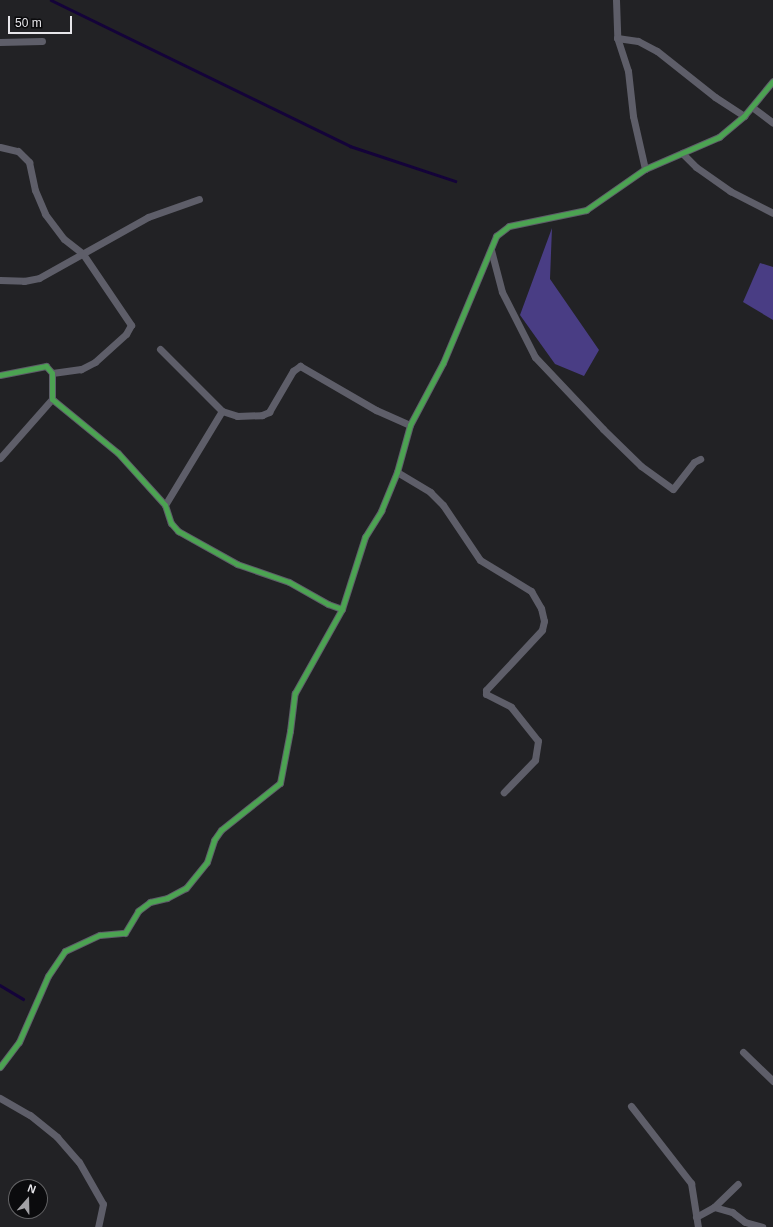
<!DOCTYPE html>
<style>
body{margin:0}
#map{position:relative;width:773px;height:1227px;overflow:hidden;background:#222225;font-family:Arial,sans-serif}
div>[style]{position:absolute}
.forest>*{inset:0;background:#493d84}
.stream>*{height:2.5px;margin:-1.25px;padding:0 1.25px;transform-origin:1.25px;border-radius:1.25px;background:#140339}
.street>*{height:7px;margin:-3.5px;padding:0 3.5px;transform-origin:3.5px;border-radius:3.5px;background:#5e5e69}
.cycleway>*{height:5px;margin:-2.5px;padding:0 2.5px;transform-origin:2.5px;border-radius:2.5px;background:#4ca352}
span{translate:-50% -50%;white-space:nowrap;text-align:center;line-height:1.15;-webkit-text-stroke:3px #0b0b0d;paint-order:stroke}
.north{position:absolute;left:8px;top:1179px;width:40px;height:40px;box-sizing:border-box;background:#0b0b0d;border:1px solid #636365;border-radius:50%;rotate:20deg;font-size:11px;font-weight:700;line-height:16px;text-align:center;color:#e7e6ea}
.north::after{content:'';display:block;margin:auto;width:14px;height:18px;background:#a2a1a5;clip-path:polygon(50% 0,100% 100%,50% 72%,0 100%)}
.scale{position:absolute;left:8px;top:16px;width:64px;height:18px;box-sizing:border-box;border:2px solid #e7e6ea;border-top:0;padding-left:5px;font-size:12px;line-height:14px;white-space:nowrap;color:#e7e6ea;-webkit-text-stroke:3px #0b0b0d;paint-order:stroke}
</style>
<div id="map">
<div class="forest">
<div style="clip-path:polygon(552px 228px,550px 279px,599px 350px,584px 376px,555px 364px,520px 315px)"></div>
<div style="clip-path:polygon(760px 263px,773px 267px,773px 320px,743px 302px)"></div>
</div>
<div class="stream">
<div style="left:51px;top:0;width:333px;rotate:26deg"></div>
<div style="left:350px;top:146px;width:111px;rotate:18.4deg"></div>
<div style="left:0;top:985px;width:27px;rotate:31deg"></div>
</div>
<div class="street">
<div style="left:616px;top:0;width:38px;rotate:88deg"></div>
<div style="left:0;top:42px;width:42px;rotate:-1.4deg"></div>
<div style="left:752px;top:107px;width:26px;rotate:37deg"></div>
<div style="left:0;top:147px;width:18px;rotate:13deg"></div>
<div style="left:18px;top:151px;width:16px;rotate:45deg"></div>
<div style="left:29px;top:162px;width:29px;rotate:78deg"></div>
<div style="left:35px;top:190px;width:26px;rotate:67deg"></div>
<div style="left:45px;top:214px;width:31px;rotate:53deg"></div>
<div style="left:64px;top:239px;width:24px;rotate:38deg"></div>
<div style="left:83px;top:254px;width:86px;rotate:55.9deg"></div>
<div style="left:131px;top:325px;width:10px;rotate:119deg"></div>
<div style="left:126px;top:334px;width:42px;rotate:137.9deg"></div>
<div style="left:95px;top:362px;width:16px;rotate:153deg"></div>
<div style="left:81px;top:369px;width:29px;rotate:172deg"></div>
<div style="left:682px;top:153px;width:20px;rotate:45deg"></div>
<div style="left:696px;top:167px;width:42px;rotate:35.2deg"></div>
<div style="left:730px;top:191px;width:48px;rotate:27.1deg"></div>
<div style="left:645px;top:169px;width:54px;rotate:-102.8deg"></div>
<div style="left:633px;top:116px;width:45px;rotate:-96.3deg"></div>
<div style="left:628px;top:71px;width:35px;rotate:-108deg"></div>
<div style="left:617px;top:38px;width:21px;rotate:8deg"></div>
<div style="left:638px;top:41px;width:21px;rotate:28deg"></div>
<div style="left:657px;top:51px;width:74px;rotate:38.4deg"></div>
<div style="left:715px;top:97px;width:35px;rotate:33deg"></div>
<div style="left:491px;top:250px;width:43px;rotate:75.3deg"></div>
<div style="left:502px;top:292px;width:73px;rotate:63.1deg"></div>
<div style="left:535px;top:357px;width:99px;rotate:46.6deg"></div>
<div style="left:603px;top:429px;width:53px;rotate:44.2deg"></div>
<div style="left:641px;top:466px;width:39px;rotate:36deg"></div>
<div style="left:673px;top:489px;width:34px;rotate:-52deg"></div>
<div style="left:694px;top:462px;width:7px;rotate:-27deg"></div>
<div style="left:0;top:280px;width:24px;rotate:2deg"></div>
<div style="left:24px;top:281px;width:15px;rotate:-11deg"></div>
<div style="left:39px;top:278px;width:125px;rotate:-29.2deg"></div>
<div style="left:148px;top:217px;width:54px;rotate:-19.4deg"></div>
<div style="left:160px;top:349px;width:88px;rotate:45deg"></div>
<div style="left:222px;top:411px;width:16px;rotate:18deg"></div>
<div style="left:237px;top:416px;width:25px;rotate:-2deg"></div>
<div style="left:262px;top:415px;width:8px;rotate:-23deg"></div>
<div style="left:269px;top:412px;width:48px;rotate:-59.7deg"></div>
<div style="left:293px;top:371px;width:9px;rotate:-36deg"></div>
<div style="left:300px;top:366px;width:88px;rotate:30.1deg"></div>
<div style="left:376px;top:410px;width:37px;rotate:24deg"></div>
<div style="left:0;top:375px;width:47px;rotate:-11.1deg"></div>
<div style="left:46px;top:366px;width:9px;rotate:49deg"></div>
<div style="left:52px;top:373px;width:26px;rotate:90deg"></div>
<div style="left:52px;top:399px;width:85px;rotate:39.3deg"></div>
<div style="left:118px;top:453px;width:70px;rotate:47.9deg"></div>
<div style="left:165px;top:505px;width:19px;rotate:72deg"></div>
<div style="left:171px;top:523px;width:11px;rotate:49deg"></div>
<div style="left:178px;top:531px;width:68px;rotate:29.2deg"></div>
<div style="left:237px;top:564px;width:55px;rotate:19.1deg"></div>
<div style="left:289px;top:582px;width:45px;rotate:29.4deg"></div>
<div style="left:328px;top:604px;width:15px;rotate:20deg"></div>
<div style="left:0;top:458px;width:79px;rotate:-48.6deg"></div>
<div style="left:397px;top:472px;width:39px;rotate:31deg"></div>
<div style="left:430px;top:492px;width:18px;rotate:45deg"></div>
<div style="left:443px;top:505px;width:66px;rotate:56.1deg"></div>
<div style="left:480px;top:560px;width:60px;rotate:31.3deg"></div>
<div style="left:531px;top:591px;width:20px;rotate:60deg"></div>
<div style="left:541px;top:608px;width:13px;rotate:77deg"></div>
<div style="left:544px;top:621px;width:9px;rotate:103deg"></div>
<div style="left:542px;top:630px;width:82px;rotate:133deg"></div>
<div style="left:486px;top:690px;width:4px;rotate:90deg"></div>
<div style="left:486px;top:694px;width:28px;rotate:27deg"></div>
<div style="left:511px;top:707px;width:43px;rotate:51.5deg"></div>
<div style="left:538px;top:741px;width:19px;rotate:99deg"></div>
<div style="left:535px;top:760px;width:45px;rotate:134.1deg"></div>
<div style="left:165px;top:505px;width:110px;rotate:-58.8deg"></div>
<div style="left:743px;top:1052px;width:42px;rotate:44deg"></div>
<div style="left:0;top:1067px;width:31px;rotate:-53deg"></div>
<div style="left:19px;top:1042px;width:72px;rotate:-66.3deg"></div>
<div style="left:48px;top:976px;width:30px;rotate:-56deg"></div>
<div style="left:65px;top:951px;width:38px;rotate:-25deg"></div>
<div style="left:100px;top:935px;width:25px;rotate:-5deg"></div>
<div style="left:125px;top:933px;width:26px;rotate:-59deg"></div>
<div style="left:138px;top:911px;width:15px;rotate:-37deg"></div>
<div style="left:150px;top:902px;width:17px;rotate:-13deg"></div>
<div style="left:167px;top:898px;width:21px;rotate:-28deg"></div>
<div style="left:186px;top:888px;width:33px;rotate:-51deg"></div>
<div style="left:207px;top:862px;width:23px;rotate:-72deg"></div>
<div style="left:214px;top:840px;width:12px;rotate:-55deg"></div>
<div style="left:221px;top:830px;width:75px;rotate:-38.5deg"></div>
<div style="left:280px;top:783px;width:53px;rotate:-79.1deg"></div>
<div style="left:290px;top:731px;width:38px;rotate:-83deg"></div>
<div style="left:295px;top:693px;width:96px;rotate:-60.8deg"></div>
<div style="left:342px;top:609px;width:76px;rotate:-72.3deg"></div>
<div style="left:365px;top:537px;width:31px;rotate:-58deg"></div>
<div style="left:381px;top:511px;width:42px;rotate:-67.7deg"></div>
<div style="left:397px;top:472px;width:49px;rotate:-74.5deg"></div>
<div style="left:410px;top:425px;width:70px;rotate:-62deg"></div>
<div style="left:443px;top:363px;width:138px;rotate:-67.3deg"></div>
<div style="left:496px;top:236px;width:16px;rotate:-38deg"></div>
<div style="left:509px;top:226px;width:79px;rotate:-11.7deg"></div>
<div style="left:586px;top:210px;width:72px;rotate:-34.8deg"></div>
<div style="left:645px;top:169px;width:81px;rotate:-23.4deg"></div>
<div style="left:719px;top:137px;width:33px;rotate:-40deg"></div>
<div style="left:744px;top:116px;width:45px;rotate:-50.4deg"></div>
<div style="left:0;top:1098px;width:34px;rotate:30deg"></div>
<div style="left:30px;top:1115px;width:35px;rotate:39deg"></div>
<div style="left:57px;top:1137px;width:33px;rotate:49deg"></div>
<div style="left:79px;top:1162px;width:48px;rotate:60.3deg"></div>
<div style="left:103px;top:1204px;width:24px;rotate:102deg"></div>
<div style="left:631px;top:1106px;width:98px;rotate:52.1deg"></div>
<div style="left:691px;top:1183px;width:45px;rotate:81deg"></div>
<div style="left:714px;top:1207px;width:19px;rotate:16deg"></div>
<div style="left:732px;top:1212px;width:16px;rotate:38deg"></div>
<div style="left:745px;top:1222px;width:18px;rotate:16deg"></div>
<div style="left:696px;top:1217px;width:21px;rotate:-29deg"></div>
<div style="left:714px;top:1207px;width:33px;rotate:-44deg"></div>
</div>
<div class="cycleway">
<div style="left:0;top:375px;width:47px;rotate:-11.1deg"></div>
<div style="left:46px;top:366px;width:9px;rotate:49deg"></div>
<div style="left:52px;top:373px;width:26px;rotate:90deg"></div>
<div style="left:52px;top:399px;width:85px;rotate:39.3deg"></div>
<div style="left:118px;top:453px;width:70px;rotate:47.9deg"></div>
<div style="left:165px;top:505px;width:19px;rotate:72deg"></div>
<div style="left:171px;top:523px;width:11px;rotate:49deg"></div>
<div style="left:178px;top:531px;width:68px;rotate:29.2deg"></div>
<div style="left:237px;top:564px;width:55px;rotate:19.1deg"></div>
<div style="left:289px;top:582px;width:45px;rotate:29.4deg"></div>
<div style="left:328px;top:604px;width:15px;rotate:20deg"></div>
<div style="left:0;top:1067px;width:31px;rotate:-53deg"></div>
<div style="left:19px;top:1042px;width:72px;rotate:-66.3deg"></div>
<div style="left:48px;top:976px;width:30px;rotate:-56deg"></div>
<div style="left:65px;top:951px;width:38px;rotate:-25deg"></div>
<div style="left:100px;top:935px;width:25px;rotate:-5deg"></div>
<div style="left:125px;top:933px;width:26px;rotate:-59deg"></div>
<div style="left:138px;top:911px;width:15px;rotate:-37deg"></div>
<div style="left:150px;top:902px;width:17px;rotate:-13deg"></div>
<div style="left:167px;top:898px;width:21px;rotate:-28deg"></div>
<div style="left:186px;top:888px;width:33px;rotate:-51deg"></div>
<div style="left:207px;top:862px;width:23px;rotate:-72deg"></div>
<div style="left:214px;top:840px;width:12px;rotate:-55deg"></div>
<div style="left:221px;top:830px;width:75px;rotate:-38.5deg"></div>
<div style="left:280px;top:783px;width:53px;rotate:-79.1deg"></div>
<div style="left:290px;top:731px;width:38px;rotate:-83deg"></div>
<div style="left:295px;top:693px;width:96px;rotate:-60.8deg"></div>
<div style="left:342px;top:609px;width:76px;rotate:-72.3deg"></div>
<div style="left:365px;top:537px;width:31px;rotate:-58deg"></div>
<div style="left:381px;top:511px;width:42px;rotate:-67.7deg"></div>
<div style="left:397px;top:472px;width:49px;rotate:-74.5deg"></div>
<div style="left:410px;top:425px;width:70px;rotate:-62deg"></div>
<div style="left:443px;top:363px;width:138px;rotate:-67.3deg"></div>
<div style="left:496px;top:236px;width:16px;rotate:-38deg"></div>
<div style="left:509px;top:226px;width:79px;rotate:-11.7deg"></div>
<div style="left:586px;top:210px;width:72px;rotate:-34.8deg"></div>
<div style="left:645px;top:169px;width:81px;rotate:-23.4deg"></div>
<div style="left:719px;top:137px;width:33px;rotate:-40deg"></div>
<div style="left:744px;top:116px;width:45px;rotate:-50.4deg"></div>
</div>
<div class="north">N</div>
<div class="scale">50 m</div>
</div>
